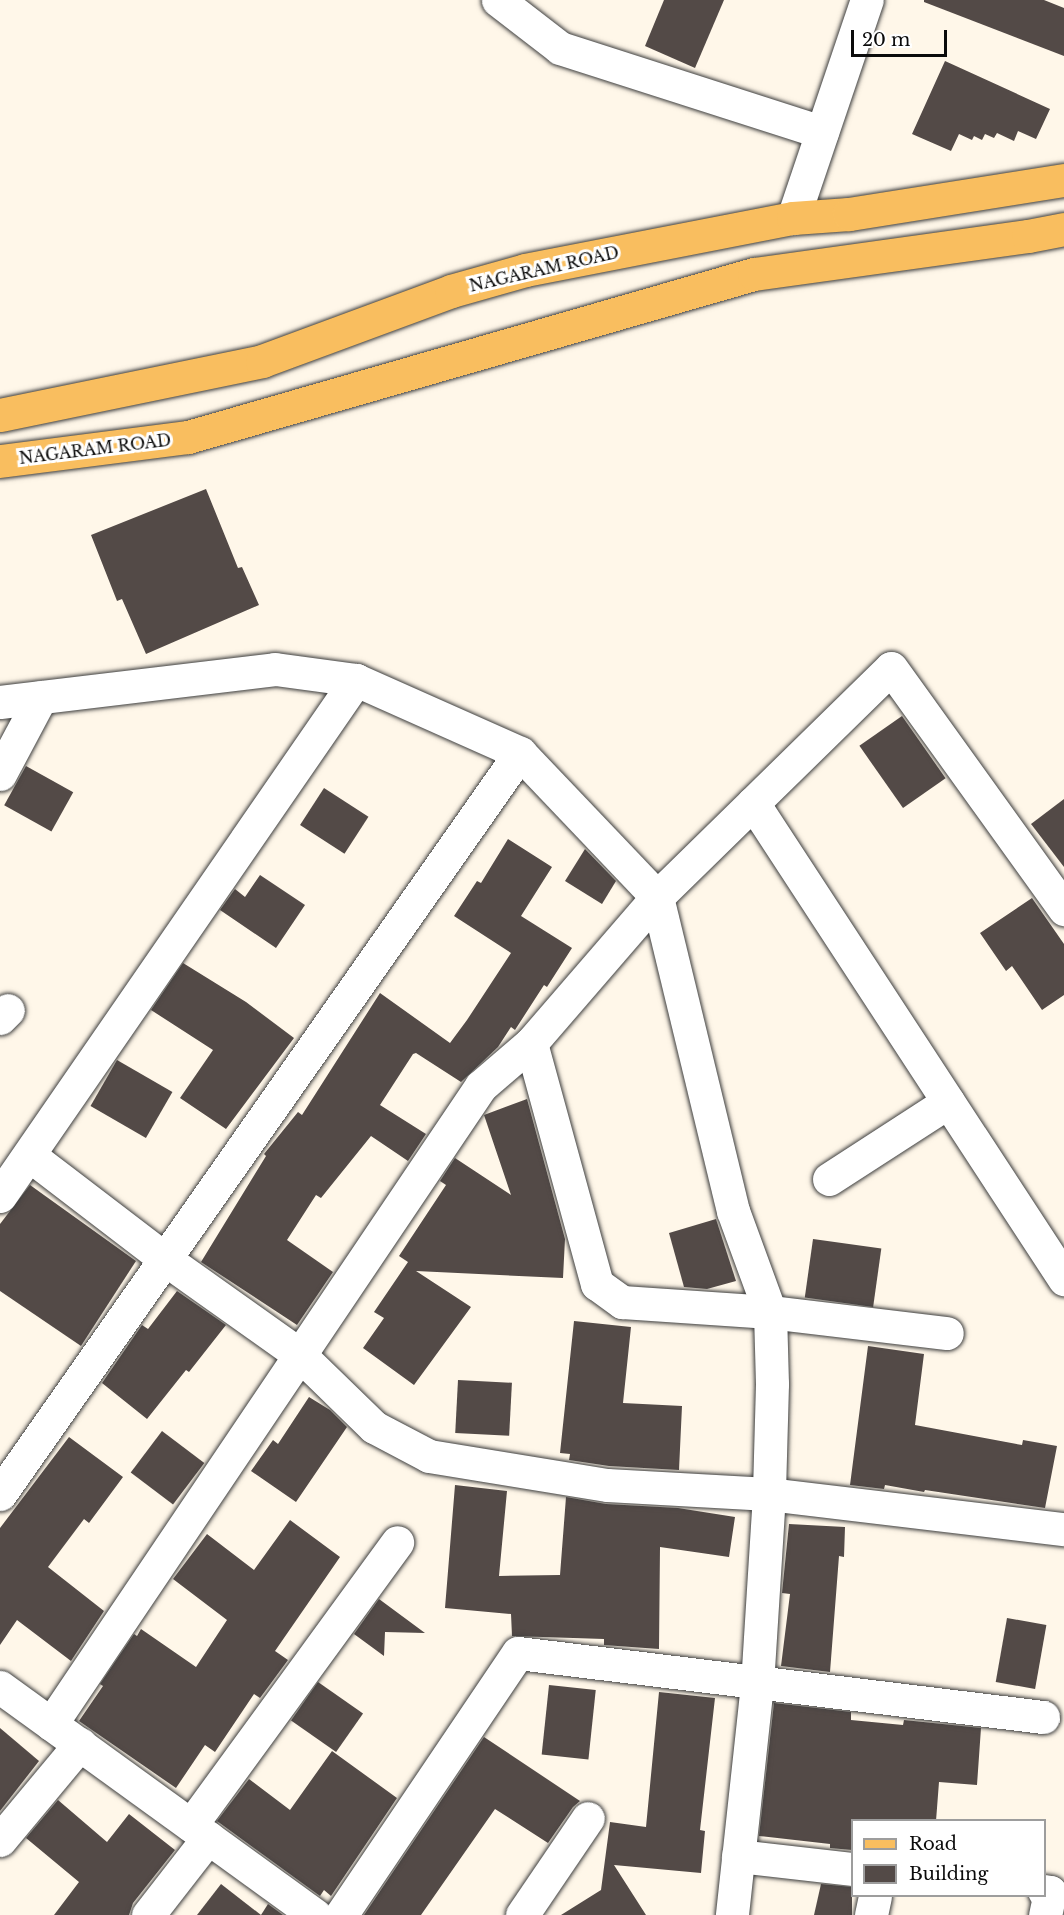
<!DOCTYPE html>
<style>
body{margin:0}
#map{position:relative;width:1064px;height:1915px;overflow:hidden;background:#fff7e9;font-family:"Libre Baskerville",serif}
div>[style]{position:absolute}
.building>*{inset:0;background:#534a47;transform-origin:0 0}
.roads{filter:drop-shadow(0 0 2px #3e3e3e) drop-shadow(0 0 2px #3e3e3e)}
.minor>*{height:33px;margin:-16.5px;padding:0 16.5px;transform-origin:16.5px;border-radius:16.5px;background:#fff}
.primary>*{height:33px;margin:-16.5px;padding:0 16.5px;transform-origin:16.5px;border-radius:16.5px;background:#f9be5f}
span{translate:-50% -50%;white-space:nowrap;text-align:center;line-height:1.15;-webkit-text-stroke:6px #fff;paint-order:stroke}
.street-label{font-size:16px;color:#0b0b0b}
.legend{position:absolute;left:851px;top:1819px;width:195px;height:78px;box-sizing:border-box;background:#fff;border:2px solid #9d9d9d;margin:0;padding:8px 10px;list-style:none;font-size:18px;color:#0b0b0b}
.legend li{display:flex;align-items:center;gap:12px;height:30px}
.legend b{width:30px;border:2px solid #9d9d9d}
.scale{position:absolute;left:851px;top:30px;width:96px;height:27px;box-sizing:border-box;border:3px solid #0b0b0b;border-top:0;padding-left:8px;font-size:18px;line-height:21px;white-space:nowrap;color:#0b0b0b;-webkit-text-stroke:4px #fff;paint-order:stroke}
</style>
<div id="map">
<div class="building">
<div style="clip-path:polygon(664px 0,724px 0,695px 68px,645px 46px)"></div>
<div style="clip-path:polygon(924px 0,1044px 0,1064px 8px,1064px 56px,924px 2px)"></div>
<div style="clip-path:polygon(945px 61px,1050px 109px,1036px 139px,1018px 131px,1014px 141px,997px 133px,994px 138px,985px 134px,982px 140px,974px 136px,972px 140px,959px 134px,951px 151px,912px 134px)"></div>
<div style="clip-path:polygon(206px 489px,238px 568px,242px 567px,259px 605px,146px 654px,122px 599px,117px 601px,91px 535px)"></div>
<div style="left:902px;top:716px;width:76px;height:52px;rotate:55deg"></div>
<div style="left:26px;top:766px;width:54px;height:45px;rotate:29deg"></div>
<div style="left:324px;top:788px;width:53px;height:44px;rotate:33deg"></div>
<div style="clip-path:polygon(1064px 799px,1064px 867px,1031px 824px)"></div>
<div style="clip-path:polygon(508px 839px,552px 867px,521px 916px,572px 948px,547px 987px,544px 985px,515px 1030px,511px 1027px,498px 1047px,461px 1082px,416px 1053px,413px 1054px,380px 1105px,426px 1134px,408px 1161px,371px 1136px,321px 1198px,316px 1195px,287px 1240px,333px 1272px,297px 1325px,201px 1262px,266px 1156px,264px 1154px,298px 1112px,302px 1115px,380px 993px,450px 1043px,467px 1020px,511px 953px,454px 916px,477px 881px,481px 883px)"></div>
<div style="clip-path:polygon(585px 849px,616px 881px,602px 904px,565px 881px)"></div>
<div style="clip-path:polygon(260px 875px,305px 905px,276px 948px,220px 910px,235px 889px,245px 897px)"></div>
<div style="clip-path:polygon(1032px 898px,1064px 944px,1064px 995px,1042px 1010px,1012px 966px,1006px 971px,980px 933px)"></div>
<div style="clip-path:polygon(183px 963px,246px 1002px,294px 1038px,226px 1129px,180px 1098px,213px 1050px,151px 1010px)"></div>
<div style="left:117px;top:1060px;width:64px;height:53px;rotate:30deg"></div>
<div style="clip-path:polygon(527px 1099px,565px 1239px,563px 1278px,416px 1271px,471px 1307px,414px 1385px,363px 1348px,384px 1318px,374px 1312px,408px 1262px,399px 1256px,446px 1185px,440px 1181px,455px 1158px,511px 1195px,484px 1115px)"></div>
<div style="clip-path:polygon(30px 1185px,136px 1261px,81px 1346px,0 1291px,0 1224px)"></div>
<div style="clip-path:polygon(716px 1219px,736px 1281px,707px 1289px,684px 1287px,669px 1233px)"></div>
<div style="left:813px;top:1239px;width:69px;height:59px;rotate:8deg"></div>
<div style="clip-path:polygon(177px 1291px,226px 1325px,189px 1372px,186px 1370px,147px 1419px,102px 1383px,142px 1325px,148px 1329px)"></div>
<div style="clip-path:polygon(574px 1321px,631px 1327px,623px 1403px,682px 1406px,679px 1470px,609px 1466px,569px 1460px,570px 1454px,560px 1453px)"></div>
<div style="clip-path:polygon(868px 1346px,924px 1354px,915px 1425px,1022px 1445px,1023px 1440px,1057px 1446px,1045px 1508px,925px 1490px,924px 1492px,885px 1485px,884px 1489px,850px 1485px)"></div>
<div style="left:458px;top:1380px;width:54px;height:53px;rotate:3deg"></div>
<div style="clip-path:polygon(309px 1397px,330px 1410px,347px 1427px,296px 1502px,251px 1471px,273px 1440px,278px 1444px)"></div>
<div style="left:162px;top:1431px;width:53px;height:52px;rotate:37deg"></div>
<div style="clip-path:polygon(69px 1437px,123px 1477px,89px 1523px,84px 1519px,48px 1567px,104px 1611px,71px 1661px,17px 1620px,0 1645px,0 1528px)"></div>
<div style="clip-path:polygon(455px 1485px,507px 1491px,499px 1576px,560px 1575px,566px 1497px,606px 1504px,678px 1508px,735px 1517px,729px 1557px,660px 1547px,659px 1649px,604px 1645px,604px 1639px,512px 1636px,511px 1614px,445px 1608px)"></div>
<div style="clip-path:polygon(290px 1520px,340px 1557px,275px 1651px,288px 1660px,260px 1698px,254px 1694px,215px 1752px,205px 1745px,176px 1788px,79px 1721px,103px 1686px,100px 1684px,134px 1634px,137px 1636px,141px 1629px,196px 1667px,227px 1620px,173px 1579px,207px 1534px,254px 1570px)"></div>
<div style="clip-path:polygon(789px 1524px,845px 1527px,844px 1557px,839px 1556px,830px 1672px,781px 1666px,790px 1594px,782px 1593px)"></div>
<div style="clip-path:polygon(379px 1599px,425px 1633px,385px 1632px,384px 1656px,354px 1634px)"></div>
<div style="left:1007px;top:1618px;width:40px;height:65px;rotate:10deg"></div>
<div style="left:318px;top:1682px;width:55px;height:47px;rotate:35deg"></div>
<div style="left:549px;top:1685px;width:47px;height:70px;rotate:6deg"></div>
<div style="clip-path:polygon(659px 1692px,715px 1698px,700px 1830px,705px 1831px,701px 1873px,614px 1865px,646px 1915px,561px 1915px,601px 1890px,610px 1822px,646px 1827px)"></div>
<div style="clip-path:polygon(774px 1703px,851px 1712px,851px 1720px,903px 1725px,904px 1720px,981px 1728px,977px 1785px,939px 1782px,936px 1821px,852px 1821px,852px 1850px,830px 1848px,830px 1844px,759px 1836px)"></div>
<div style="clip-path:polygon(0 1728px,39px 1761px,0 1811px)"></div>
<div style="clip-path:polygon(484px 1737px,580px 1801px,573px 1807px,548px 1843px,495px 1809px,421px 1915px,364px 1915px)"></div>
<div style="clip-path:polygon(332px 1751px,397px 1798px,331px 1896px,324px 1890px,320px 1896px,217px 1821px,249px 1779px,290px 1810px)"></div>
<div style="clip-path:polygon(58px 1800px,107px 1842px,129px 1814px,175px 1850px,133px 1903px,129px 1915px,54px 1915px,79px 1882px,26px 1838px)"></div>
<div style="clip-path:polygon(221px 1884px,261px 1915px,197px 1915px)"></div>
<div style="clip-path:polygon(821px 1884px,852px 1887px,852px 1915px,814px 1915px)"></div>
<div style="clip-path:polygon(268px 1904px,283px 1915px,261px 1915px)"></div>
</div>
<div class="roads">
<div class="minor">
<div style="left:498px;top:0;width:78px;rotate:37.7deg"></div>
<div style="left:560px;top:48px;width:275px;rotate:17.8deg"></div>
<div style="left:793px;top:218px;width:230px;rotate:-71.3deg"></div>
<div style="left:0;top:702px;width:277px;rotate:-6.8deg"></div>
<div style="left:275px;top:669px;width:82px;rotate:7.7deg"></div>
<div style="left:356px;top:680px;width:180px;rotate:24deg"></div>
<div style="left:520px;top:753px;width:199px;rotate:46.4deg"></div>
<div style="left:657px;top:897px;width:323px;rotate:76.4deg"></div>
<div style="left:733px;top:1211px;width:108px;rotate:69.9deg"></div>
<div style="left:770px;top:1312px;width:72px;rotate:88.4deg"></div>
<div style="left:772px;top:1384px;width:110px;rotate:91.6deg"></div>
<div style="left:769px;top:1494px;width:190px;rotate:93.6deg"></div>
<div style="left:757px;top:1684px;width:232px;rotate:96.2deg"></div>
<div style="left:0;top:774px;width:87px;rotate:-62deg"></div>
<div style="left:753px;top:803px;width:569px;rotate:56.84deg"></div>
<div style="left:0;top:1018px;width:11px;rotate:-45deg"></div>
<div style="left:531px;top:1043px;width:250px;rotate:74.7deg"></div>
<div style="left:597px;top:1284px;width:31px;rotate:36deg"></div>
<div style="left:622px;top:1302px;width:148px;rotate:3.9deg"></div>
<div style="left:770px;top:1312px;width:178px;rotate:6.8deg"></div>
<div style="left:29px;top:1155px;width:171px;rotate:37.4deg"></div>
<div style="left:165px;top:1259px;width:166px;rotate:35.4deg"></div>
<div style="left:300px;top:1355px;width:103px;rotate:44.2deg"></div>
<div style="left:374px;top:1427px;width:62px;rotate:27.8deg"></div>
<div style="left:429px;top:1456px;width:180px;rotate:9.3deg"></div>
<div style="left:607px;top:1485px;width:162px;rotate:3.2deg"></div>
<div style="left:769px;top:1494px;width:297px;rotate:6.8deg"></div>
<div style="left:829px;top:1179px;width:142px;rotate:-32.9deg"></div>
<div style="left:0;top:1196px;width:627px;rotate:-55.4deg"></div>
<div style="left:0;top:1494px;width:905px;rotate:-54.94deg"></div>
<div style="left:0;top:1687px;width:389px;rotate:35.9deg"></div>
<div style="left:51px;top:1724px;width:769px;rotate:-56.02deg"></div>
<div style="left:481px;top:1086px;width:66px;rotate:-40.7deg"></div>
<div style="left:531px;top:1043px;width:193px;rotate:-49.2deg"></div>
<div style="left:657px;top:897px;width:327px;rotate:-44.4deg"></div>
<div style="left:891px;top:668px;width:297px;rotate:54.3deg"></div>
<div style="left:191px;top:1825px;width:350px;rotate:-53.9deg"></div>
<div style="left:0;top:1840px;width:125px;rotate:-50.2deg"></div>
<div style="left:738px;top:1856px;width:115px;rotate:6.5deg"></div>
<div style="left:1044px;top:1891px;width:6px;rotate:9deg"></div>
<div style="left:1050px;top:1892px;width:24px;rotate:102deg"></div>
<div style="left:148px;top:1915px;width:98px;rotate:-52.1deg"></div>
<div style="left:341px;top:1915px;width:316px;rotate:-56deg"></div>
<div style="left:518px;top:1653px;width:529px;rotate:6.95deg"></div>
<div style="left:522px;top:1915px;width:117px;rotate:-55.8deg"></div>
<div style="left:871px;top:1915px;width:19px;rotate:-78deg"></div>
</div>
<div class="primary">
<div style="left:0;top:415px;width:268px;rotate:-11.6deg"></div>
<div style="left:262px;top:361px;width:202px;rotate:-20.3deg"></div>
<div style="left:451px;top:291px;width:77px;rotate:-15.8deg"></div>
<div style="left:525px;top:270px;width:273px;rotate:-11deg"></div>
<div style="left:793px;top:218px;width:56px;rotate:-4.1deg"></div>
<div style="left:849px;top:214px;width:218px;rotate:-9deg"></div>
<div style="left:0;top:461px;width:190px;rotate:-7.3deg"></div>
<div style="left:188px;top:437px;width:589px;rotate:-16.07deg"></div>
<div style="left:754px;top:274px;width:277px;rotate:-7.9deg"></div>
<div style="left:1028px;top:236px;width:37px;rotate:-11deg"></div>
</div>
</div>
<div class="street-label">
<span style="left:544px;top:269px;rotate:-13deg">NAGARAM ROAD</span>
<span style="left:95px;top:449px;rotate:-7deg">NAGARAM ROAD</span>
</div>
<ul class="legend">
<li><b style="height:8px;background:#f9be5f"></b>Road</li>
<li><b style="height:16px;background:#534a47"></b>Building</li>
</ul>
<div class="scale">20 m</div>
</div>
